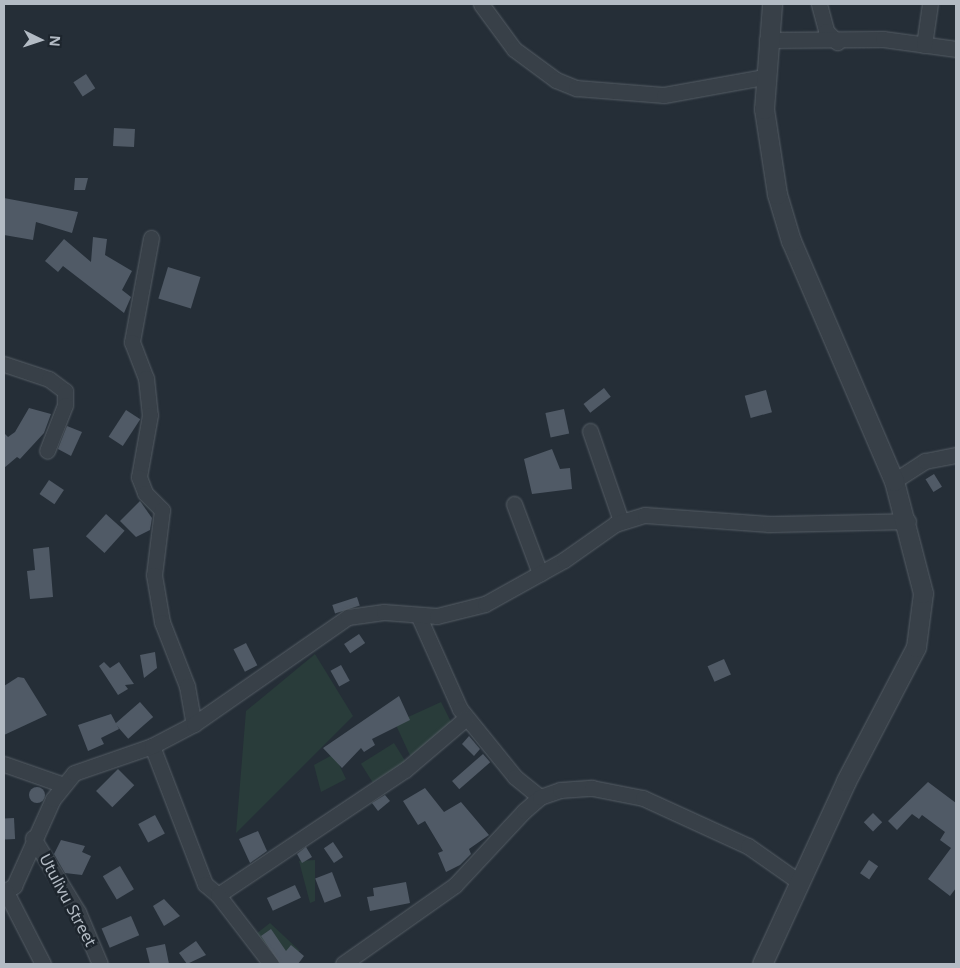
<!DOCTYPE html>
<style>
body{margin:0}
#map{position:relative;width:960px;height:968px;overflow:hidden;background:#252e37;font-family:"Noto Sans",sans-serif}
div>[style]{position:absolute}
.green>*{inset:0;background:#293c3a;transform-origin:0 0}
.building>*{inset:0;background:#505a66;transform-origin:0 0}
.round{border-radius:50%}
.roads{filter:drop-shadow(0 0 1px #565e66) drop-shadow(0 0 1px #565e66)}
.minor>*{height:15px;margin:-7.5px;padding:0 7.5px;transform-origin:7.5px;border-radius:7.5px;background:#384048}
.tertiary>*{height:19px;margin:-9.5px;padding:0 9.5px;transform-origin:9.5px;border-radius:9.5px;background:#384048}
span{translate:-50% -50%;white-space:nowrap;text-align:center;line-height:1.15;-webkit-text-stroke:5px #1d252d;paint-order:stroke}
.street-label{font-size:16px;color:#b3bbc4}
.frame{position:absolute;inset:0;border:5px solid #b3bbc4;pointer-events:none}
.north{position:absolute;left:15px;top:15px;width:50px;height:50px;-webkit-text-stroke:4px #1d252d;paint-order:stroke;rotate:94deg;font-size:14px;font-weight:700;line-height:20px;text-align:center;color:#b3bbc4}
.north::after{content:'';display:block;margin:auto;width:18px;height:22px;background:#b3bbc4;clip-path:polygon(50% 0,100% 100%,50% 72%,0 100%)}
</style>
<div id="map">
<div class="green">
<div style="clip-path:polygon(315px 654px,353px 716px,236px 833px,246px 711px)"></div>
<div style="clip-path:polygon(441px 702px,453px 726px,414px 764px,395px 723px)"></div>
<div style="left:394px;top:743px;width:22px;height:39px;rotate:58deg"></div>
<div style="clip-path:polygon(334px 754px,346px 779px,321px 792px,314px 765px)"></div>
<div style="clip-path:polygon(315px 860px,315px 901px,310px 903px,299px 861px)"></div>
<div style="clip-path:polygon(270px 923px,300px 951px,277px 956px,256px 934px)"></div>
</div>
<div class="building">
<div style="left:86px;top:74px;width:17px;height:15px;rotate:57deg"></div>
<div style="left:114px;top:128px;width:21px;height:18px;rotate:3deg"></div>
<div style="clip-path:polygon(75px 178px,88px 178px,85px 190px,74px 190px)"></div>
<div style="clip-path:polygon(4px 198px,78px 212px,72px 233px,36px 222px,33px 240px,4px 235px)"></div>
<div style="clip-path:polygon(93px 237px,107px 239px,105px 255px,132px 271px,122px 290px,131px 297px,124px 313px,63px 266px,58px 272px,45px 261px,64px 239px,91px 262px)"></div>
<div style="left:168px;top:267px;width:34px;height:33px;rotate:17deg"></div>
<div style="left:604px;top:388px;width:11px;height:26px;rotate:52deg"></div>
<div style="left:766px;top:390px;width:23px;height:22px;rotate:75deg"></div>
<div style="clip-path:polygon(29px 408px,51px 414px,44px 433px,20px 459px,17px 457px,4px 468px,4px 433px,8px 437px,15px 432px)"></div>
<div style="left:564px;top:409px;width:25px;height:19px;rotate:78deg"></div>
<div style="left:126px;top:410px;width:17px;height:32px;rotate:33deg"></div>
<div style="clip-path:polygon(67px 426px,82px 432px,71px 456px,58px 449px)"></div>
<div style="clip-path:polygon(552px 449px,560px 469px,570px 468px,572px 489px,532px 494px,524px 459px)"></div>
<div style="left:934px;top:474px;width:15px;height:10px;rotate:58deg"></div>
<div style="left:49px;top:480px;width:18px;height:17px;rotate:34deg"></div>
<div style="clip-path:polygon(140px 501px,152px 518px,150px 530px,136px 537px,120px 521px)"></div>
<div style="left:106px;top:514px;width:25px;height:30px;rotate:42deg"></div>
<div style="clip-path:polygon(49px 547px,53px 597px,30px 599px,27px 571px,35px 570px,33px 549px)"></div>
<div style="left:357px;top:597px;width:9px;height:26px;rotate:72deg"></div>
<div style="left:359px;top:634px;width:11px;height:18px;rotate:56deg"></div>
<div style="left:246px;top:643px;width:25px;height:14px;rotate:63deg"></div>
<div style="clip-path:polygon(155px 652px,157px 668px,144px 678px,140px 655px)"></div>
<div style="left:724px;top:659px;width:17px;height:18px;rotate:66deg"></div>
<div style="clip-path:polygon(104px 662px,110px 668px,119px 662px,134px 684px,125px 685px,128px 689px,118px 695px,99px 666px)"></div>
<div style="left:341px;top:665px;width:18px;height:12px;rotate:61deg"></div>
<div style="clip-path:polygon(18px 677px,24px 678px,47px 715px,4px 735px,4px 686px)"></div>
<div style="clip-path:polygon(399px 696px,410px 720px,372px 739px,375px 745px,364px 752px,361px 748px,342px 768px,323px 748px)"></div>
<div style="left:140px;top:702px;width:20px;height:33px;rotate:49deg"></div>
<div style="clip-path:polygon(111px 714px,119px 729px,101px 738px,104px 744px,88px 751px,78px 725px)"></div>
<div style="clip-path:polygon(469px 736px,480px 749px,474px 756px,462px 744px)"></div>
<div style="left:483px;top:754px;width:11px;height:41px;rotate:49deg"></div>
<div style="left:118px;top:769px;width:23px;height:31px;rotate:45deg"></div>
<div style="clip-path:polygon(928px 782px,956px 803px,956px 888px,950px 896px,928px 879px,951px 848px,940px 840px,945px 832px,922px 815px,919px 819px,912px 814px,897px 830px,888px 821px)"></div>
<div class="round" style="left:29px;top:787px;width:16px;height:16px"></div>
<div style="clip-path:polygon(425px 788px,444px 812px,461px 802px,489px 835px,469px 849px,471px 854px,460px 865px,446px 872px,438px 853px,443px 851px,425px 821px,418px 825px,403px 801px)"></div>
<div style="clip-path:polygon(385px 795px,390px 801px,378px 811px,372px 803px)"></div>
<div style="left:873px;top:813px;width:13px;height:13px;rotate:45deg"></div>
<div style="left:155px;top:815px;width:21px;height:19px;rotate:62deg"></div>
<div style="left:14px;top:818px;width:21px;height:10px;rotate:87deg"></div>
<div style="clip-path:polygon(258px 831px,267px 851px,250px 863px,239px 839px)"></div>
<div style="clip-path:polygon(61px 840px,85px 846px,82px 852px,91px 856px,82px 875px,65px 873px,54px 854px)"></div>
<div style="left:333px;top:842px;width:18px;height:11px;rotate:56deg"></div>
<div style="clip-path:polygon(306px 847px,312px 857px,302px 863px,297px 854px)"></div>
<div style="left:869px;top:860px;width:11px;height:16px;rotate:34deg"></div>
<div style="left:120px;top:866px;width:27px;height:20px;rotate:59deg"></div>
<div style="left:332px;top:872px;width:26px;height:18px;rotate:69deg"></div>
<div style="clip-path:polygon(406px 882px,410px 903px,370px 911px,367px 897px,374px 896px,373px 888px)"></div>
<div style="left:295px;top:885px;width:14px;height:31px;rotate:65deg"></div>
<div style="clip-path:polygon(164px 899px,180px 916px,164px 926px,153px 906px)"></div>
<div style="left:131px;top:916px;width:21px;height:32px;rotate:67deg"></div>
<div style="clip-path:polygon(271px 929px,286px 951px,291px 945px,304px 956px,298px 964px,280px 964px,261px 936px)"></div>
<div style="clip-path:polygon(196px 941px,206px 955px,187px 964px,179px 953px)"></div>
<div style="clip-path:polygon(165px 944px,169px 964px,150px 964px,146px 948px)"></div>
</div>
<div class="roads">
<div class="minor">
<div style="left:481px;top:4px;width:56px;rotate:53.7deg"></div>
<div style="left:514px;top:49px;width:52px;rotate:36.4deg"></div>
<div style="left:556px;top:80px;width:22px;rotate:22deg"></div>
<div style="left:576px;top:88px;width:88px;rotate:4.5deg"></div>
<div style="left:664px;top:95px;width:102px;rotate:-10.2deg"></div>
<div style="left:819px;top:4px;width:28px;rotate:75deg"></div>
<div style="left:826px;top:31px;width:16px;rotate:45deg"></div>
<div style="left:767px;top:40px;width:116px;rotate:-0.5deg"></div>
<div style="left:883px;top:39px;width:74px;rotate:7.8deg"></div>
<div style="left:924px;top:45px;width:41px;rotate:-81.7deg"></div>
<div style="left:151px;top:238px;width:106px;rotate:100.4deg"></div>
<div style="left:132px;top:342px;width:39px;rotate:69deg"></div>
<div style="left:146px;top:378px;width:37px;rotate:84deg"></div>
<div style="left:150px;top:415px;width:63px;rotate:100.1deg"></div>
<div style="left:139px;top:477px;width:17px;rotate:69deg"></div>
<div style="left:145px;top:493px;width:24px;rotate:45deg"></div>
<div style="left:162px;top:510px;width:65px;rotate:97deg"></div>
<div style="left:154px;top:575px;width:48px;rotate:80.3deg"></div>
<div style="left:162px;top:622px;width:69px;rotate:68.7deg"></div>
<div style="left:187px;top:686px;width:39px;rotate:80deg"></div>
<div style="left:4px;top:364px;width:47px;rotate:18.4deg"></div>
<div style="left:49px;top:379px;width:20px;rotate:37deg"></div>
<div style="left:65px;top:391px;width:14px;rotate:90deg"></div>
<div style="left:65px;top:405px;width:49px;rotate:111.4deg"></div>
<div style="left:590px;top:431px;width:95px;rotate:71deg"></div>
<div style="left:894px;top:481px;width:37px;rotate:-33deg"></div>
<div style="left:925px;top:461px;width:32px;rotate:-11deg"></div>
<div style="left:514px;top:504px;width:74px;rotate:69.4deg"></div>
<div style="left:419px;top:617px;width:101px;rotate:66deg"></div>
<div style="left:460px;top:709px;width:87px;rotate:51deg"></div>
<div style="left:515px;top:777px;width:32px;rotate:39deg"></div>
<div style="left:152px;top:746px;width:148px;rotate:69deg"></div>
<div style="left:205px;top:884px;width:17px;rotate:40deg"></div>
<div style="left:218px;top:895px;width:225px;rotate:-33.8deg"></div>
<div style="left:405px;top:770px;width:80px;rotate:-40.4deg"></div>
<div style="left:4px;top:764px;width:60px;rotate:19.3deg"></div>
<div style="left:33px;top:838px;width:87px;rotate:58.7deg"></div>
<div style="left:78px;top:912px;width:56px;rotate:67.1deg"></div>
<div style="left:4px;top:892px;width:12px;rotate:-31deg"></div>
<div style="left:14px;top:886px;width:95px;rotate:-65.9deg"></div>
<div style="left:53px;top:799px;width:33px;rotate:-51deg"></div>
<div style="left:74px;top:773px;width:83px;rotate:-19.1deg"></div>
<div style="left:152px;top:746px;width:47px;rotate:-27.6deg"></div>
<div style="left:194px;top:724px;width:188px;rotate:-34.8deg"></div>
<div style="left:348px;top:617px;width:36px;rotate:-8deg"></div>
<div style="left:384px;top:612px;width:53px;rotate:4.3deg"></div>
<div style="left:437px;top:616px;width:49px;rotate:-14deg"></div>
<div style="left:485px;top:604px;width:90px;rotate:-29.1deg"></div>
<div style="left:564px;top:560px;width:62px;rotate:-35.2deg"></div>
<div style="left:615px;top:524px;width:31px;rotate:-17deg"></div>
<div style="left:645px;top:515px;width:124px;rotate:4.2deg"></div>
<div style="left:769px;top:524px;width:139px;rotate:-1.2deg"></div>
<div style="left:6px;top:892px;width:81px;rotate:62.8deg"></div>
<div style="left:218px;top:895px;width:87px;rotate:52.5deg"></div>
<div style="left:343px;top:964px;width:137px;rotate:-35.2deg"></div>
<div style="left:455px;top:885px;width:101px;rotate:-47deg"></div>
<div style="left:524px;top:811px;width:21px;rotate:-41deg"></div>
<div style="left:540px;top:797px;width:21px;rotate:-19deg"></div>
<div style="left:560px;top:790px;width:32px;rotate:-4deg"></div>
<div style="left:592px;top:788px;width:52px;rotate:11.1deg"></div>
<div style="left:643px;top:798px;width:115px;rotate:24.6deg"></div>
<div style="left:748px;top:846px;width:62px;rotate:35.2deg"></div>
</div>
<div class="tertiary">
<div style="left:762px;top:964px;width:201px;rotate:-65.3deg"></div>
<div style="left:846px;top:781px;width:151px;rotate:-62.4deg"></div>
<div style="left:916px;top:647px;width:54px;rotate:-82.6deg"></div>
<div style="left:923px;top:593px;width:116px;rotate:-104.5deg"></div>
<div style="left:894px;top:481px;width:261px;rotate:-113.2deg"></div>
<div style="left:791px;top:241px;width:49px;rotate:-106.6deg"></div>
<div style="left:777px;top:194px;width:86px;rotate:-98.7deg"></div>
<div style="left:764px;top:109px;width:105px;rotate:-85.6deg"></div>
</div>
</div>
<div class="street-label">
<span style="left:68px;top:900px;rotate:62deg">Utulivu Street</span>
</div>
<div class="frame"></div>
<div class="north">N</div>
</div>
